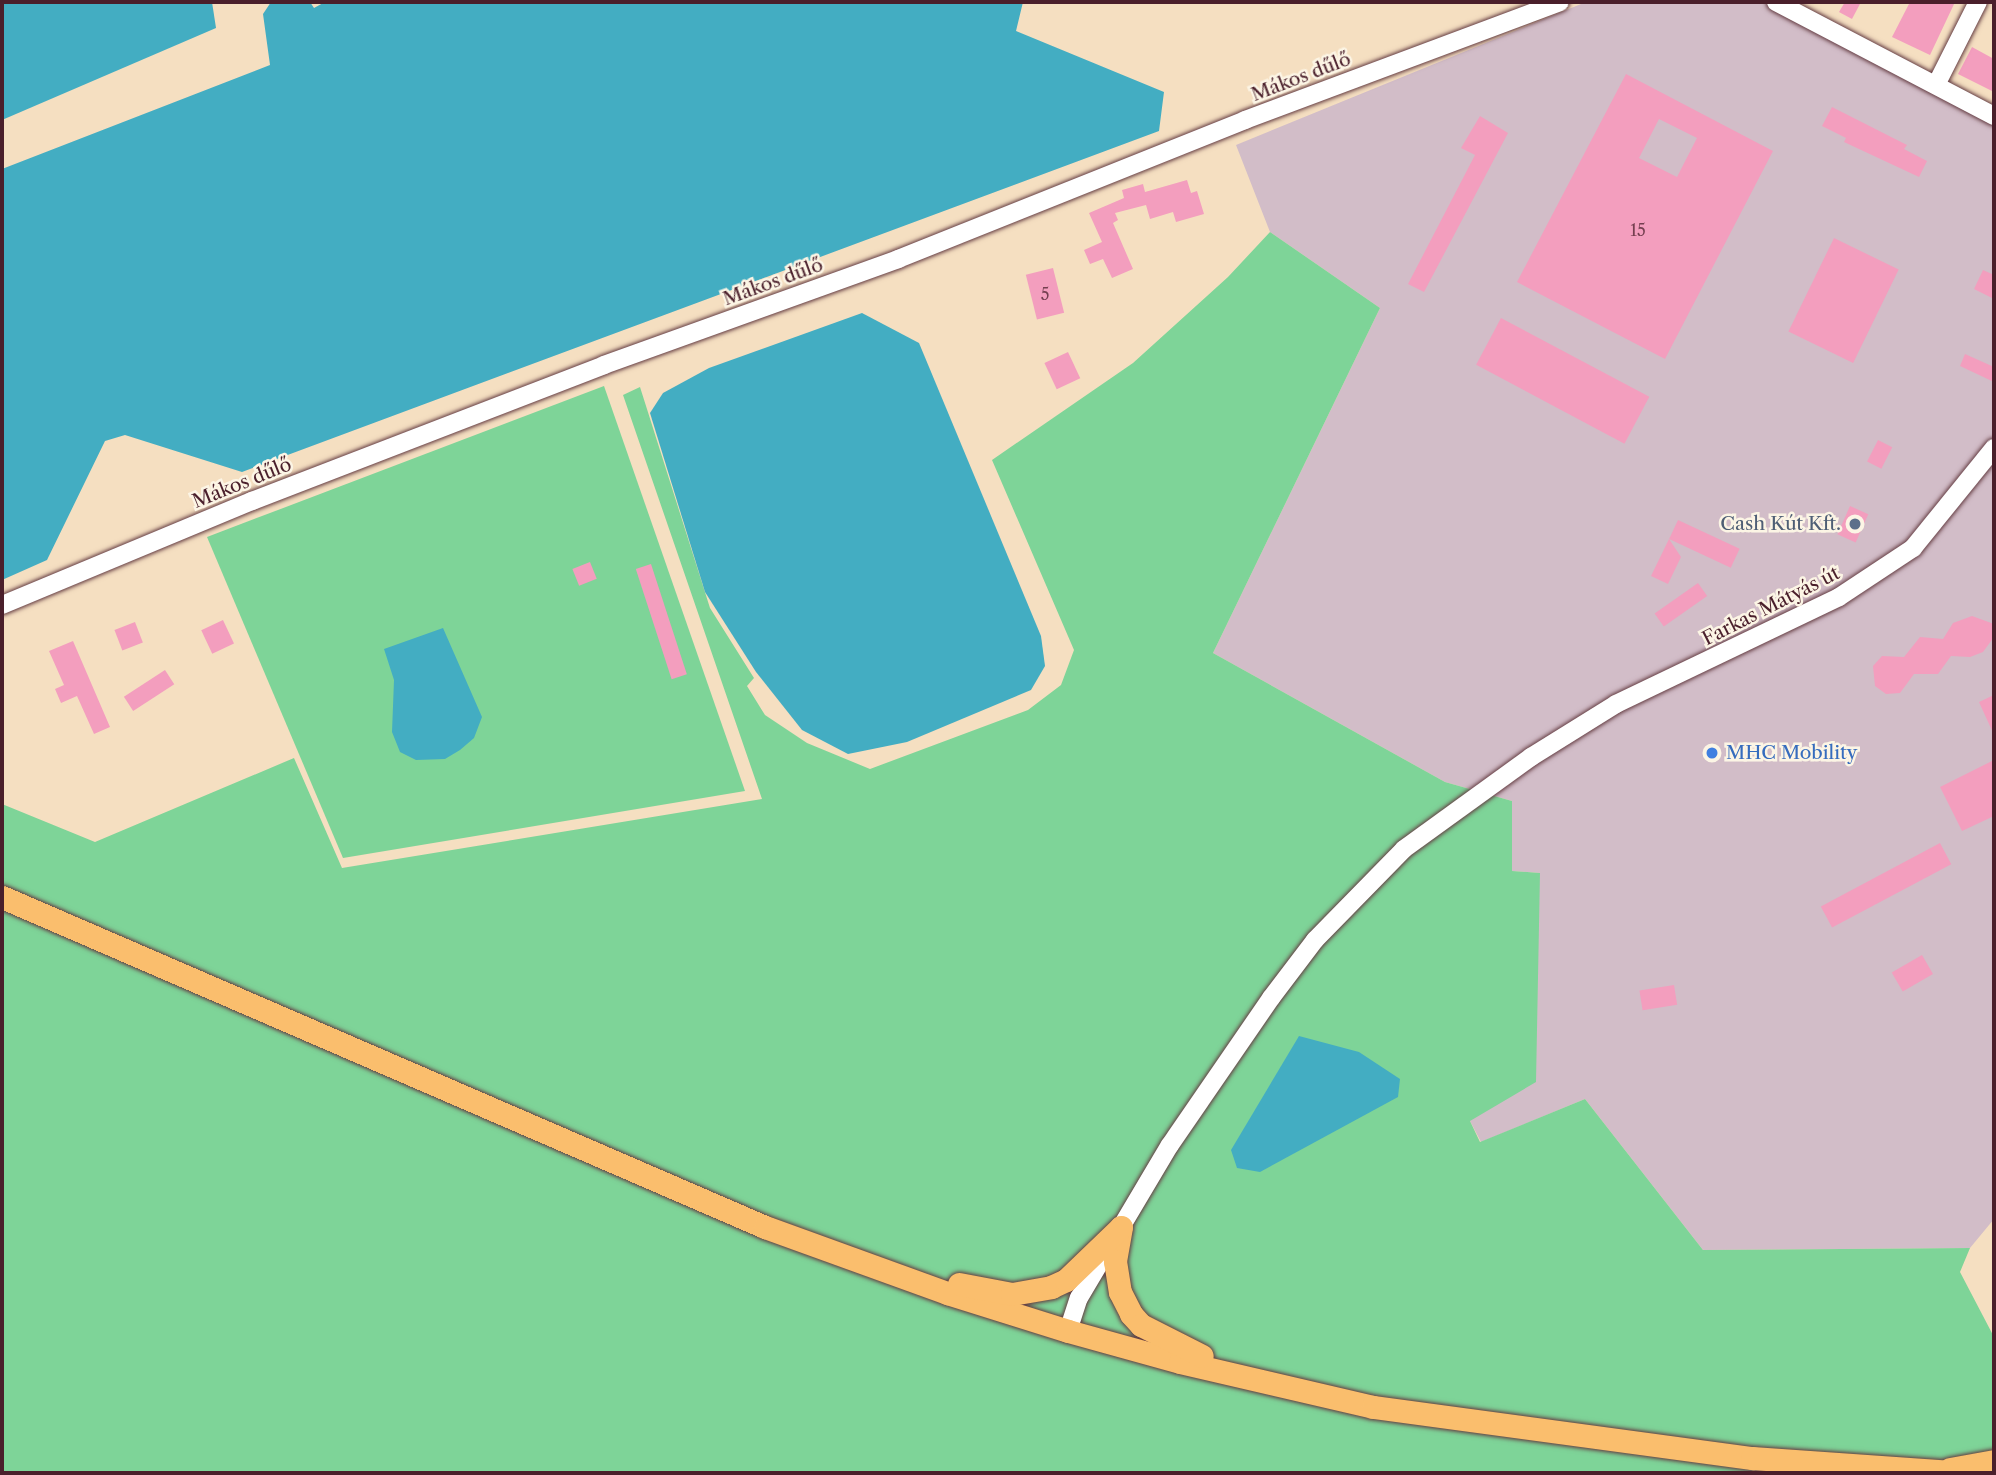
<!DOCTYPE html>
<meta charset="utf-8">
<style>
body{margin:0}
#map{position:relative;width:1996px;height:1475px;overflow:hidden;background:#f5dfc1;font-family:"Libre Caslon Text",serif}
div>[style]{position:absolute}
.industrial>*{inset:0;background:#d2bdc8}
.green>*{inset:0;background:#7ed498}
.water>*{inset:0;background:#43adc2}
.building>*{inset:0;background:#f39ebe;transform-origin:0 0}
.roads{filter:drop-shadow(0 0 2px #643c42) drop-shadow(0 0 2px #643c42)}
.minor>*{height:18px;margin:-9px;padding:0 9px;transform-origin:9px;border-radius:9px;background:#fff}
.major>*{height:23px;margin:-11.5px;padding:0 11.5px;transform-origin:11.5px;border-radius:11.5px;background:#fabe6d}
.dots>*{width:19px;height:19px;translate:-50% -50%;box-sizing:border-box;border:4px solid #fcf5e5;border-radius:50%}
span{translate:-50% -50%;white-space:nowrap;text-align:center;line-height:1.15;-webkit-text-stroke:5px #fcf5e5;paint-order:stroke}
.number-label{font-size:16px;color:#743f50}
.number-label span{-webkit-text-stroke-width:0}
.street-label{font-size:19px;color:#4a1f2b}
.service-label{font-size:19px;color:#4e5e75}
.right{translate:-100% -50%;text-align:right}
.shop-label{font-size:19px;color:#366cbe}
.left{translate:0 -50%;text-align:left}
.frame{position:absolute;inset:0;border:4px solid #4a1f2b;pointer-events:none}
</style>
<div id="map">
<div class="industrial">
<div style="clip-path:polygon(1586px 2px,1765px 2px,1994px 120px,1994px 1219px,1970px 1248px,1703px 1250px,1585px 1099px,1481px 1142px,1470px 1121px,1540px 873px,1512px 871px,1512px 801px,1445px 782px,1213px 653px,1380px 308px,1270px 232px,1236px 145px)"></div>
</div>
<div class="green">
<div style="clip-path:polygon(1270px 232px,1380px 308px,1213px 653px,1445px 782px,1512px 801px,1512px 871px,1540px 873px,1536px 1082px,1470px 1121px,1480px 1142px,1585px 1099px,1703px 1250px,1970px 1248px,1960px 1272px,1994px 1337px,1994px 1473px,2px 1473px,2px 804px,95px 842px,294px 758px,342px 868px,762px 799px,623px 395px,640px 387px,710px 608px,754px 678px,747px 686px,765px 715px,807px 743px,870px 769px,1028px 710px,1061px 685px,1074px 650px,992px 460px,1133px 363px,1228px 277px)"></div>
<div style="clip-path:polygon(604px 386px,745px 791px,343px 858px,207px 537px)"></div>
</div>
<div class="water">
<div style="clip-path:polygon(2px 2px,212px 2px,216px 28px,2px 120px)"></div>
<div style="clip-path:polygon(271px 2px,310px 2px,314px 8px,325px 2px,1023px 2px,1016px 31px,1164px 92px,1159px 131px,242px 472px,125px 435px,105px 441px,47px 560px,2px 580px,2px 169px,270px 65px,263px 14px)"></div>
<div style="clip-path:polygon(862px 313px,919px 343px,1041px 636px,1045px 666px,1031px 690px,907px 742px,848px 754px,802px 730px,756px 672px,705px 592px,650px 413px,663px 393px,709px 368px)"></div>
<div style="clip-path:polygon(443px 628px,482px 717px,474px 738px,460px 750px,445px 759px,416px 760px,400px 752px,392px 732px,394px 680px,384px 649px)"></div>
<div style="clip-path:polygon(1299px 1036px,1359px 1052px,1400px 1079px,1398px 1097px,1260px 1172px,1237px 1168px,1231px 1150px)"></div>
</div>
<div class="building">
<div style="clip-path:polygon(1845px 2px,1861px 2px,1852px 19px,1839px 12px)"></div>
<div style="clip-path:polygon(1910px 2px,1955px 2px,1930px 55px,1892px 37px)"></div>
<div style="clip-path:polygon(1972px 47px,1994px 59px,1994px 92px,1958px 74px)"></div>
<div style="clip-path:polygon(evenodd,1626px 74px,1773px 151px,1665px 359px,1517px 282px,1626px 74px,1659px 119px,1697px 138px,1677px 177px,1639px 158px,1659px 119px)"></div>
<div style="clip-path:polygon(1832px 107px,1907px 145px,1904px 149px,1927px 161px,1919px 177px,1844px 142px,1846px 138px,1822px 126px)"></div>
<div style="clip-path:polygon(1480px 116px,1508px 133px,1424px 292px,1408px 284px,1475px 155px,1461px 148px)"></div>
<div style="clip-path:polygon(1187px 180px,1191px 193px,1197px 191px,1204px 214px,1176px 222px,1173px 212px,1150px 219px,1146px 205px,1115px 213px,1118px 220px,1113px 223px,1133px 269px,1112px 278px,1103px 259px,1090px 264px,1084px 250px,1102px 242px,1089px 213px,1124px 198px,1122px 190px,1143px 184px,1145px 192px)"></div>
<div style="left:1834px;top:238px;width:72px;height:104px;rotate:26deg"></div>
<div style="left:1053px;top:268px;width:46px;height:28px;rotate:76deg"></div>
<div style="clip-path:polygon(1983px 270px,1994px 275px,1994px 299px,1974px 289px)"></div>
<div style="left:1501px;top:318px;width:168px;height:53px;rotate:28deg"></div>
<div style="left:1068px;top:352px;width:29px;height:26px;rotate:65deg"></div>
<div style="clip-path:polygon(1965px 354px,1994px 367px,1994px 382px,1960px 366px)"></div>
<div style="left:1878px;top:440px;width:16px;height:24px;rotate:27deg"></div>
<div style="left:1850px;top:506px;width:20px;height:31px;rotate:24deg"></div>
<div style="left:1678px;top:520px;width:68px;height:21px;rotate:25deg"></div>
<div style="clip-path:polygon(1669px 539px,1681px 557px,1668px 584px,1651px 576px)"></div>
<div style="left:590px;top:562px;width:18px;height:19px;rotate:68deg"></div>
<div style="left:651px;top:564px;width:116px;height:16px;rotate:72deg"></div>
<div style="left:1698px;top:583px;width:16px;height:53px;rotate:55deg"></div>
<div style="clip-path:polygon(1972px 616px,1994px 624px,1994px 637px,1983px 652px,1970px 657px,1951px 656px,1938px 674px,1914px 674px,1900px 693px,1886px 694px,1875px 686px,1873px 666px,1882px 656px,1904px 657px,1920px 637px,1943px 639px,1953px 623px)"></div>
<div style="left:223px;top:620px;width:26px;height:24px;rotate:65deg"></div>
<div style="left:135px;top:622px;width:22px;height:22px;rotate:69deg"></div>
<div style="clip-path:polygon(73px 641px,110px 727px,94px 734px,77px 696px,61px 703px,55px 689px,64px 685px,49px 651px)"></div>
<div style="left:165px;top:670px;width:17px;height:49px;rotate:57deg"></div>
<div style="clip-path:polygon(1994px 695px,1994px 735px,1979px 702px)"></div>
<div style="clip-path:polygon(1994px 760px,1994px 816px,1962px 831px,1940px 787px)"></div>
<div style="left:1940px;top:843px;width:24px;height:135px;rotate:62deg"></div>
<div style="left:1922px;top:955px;width:22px;height:35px;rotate:60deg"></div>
<div style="left:1674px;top:985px;width:20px;height:35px;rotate:81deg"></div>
</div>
<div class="roads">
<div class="minor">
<div style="left:1776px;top:2px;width:246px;rotate:27.6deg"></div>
<div style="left:1936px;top:85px;width:93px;rotate:-63.2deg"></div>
<div style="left:2px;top:605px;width:271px;rotate:-22.6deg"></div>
<div style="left:252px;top:501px;width:377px;rotate:-21.1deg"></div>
<div style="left:604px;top:365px;width:313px;rotate:-19.8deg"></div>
<div style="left:898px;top:259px;width:374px;rotate:-21.8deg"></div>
<div style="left:1245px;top:120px;width:336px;rotate:-20.5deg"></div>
<div style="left:1068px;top:1331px;width:35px;rotate:-72deg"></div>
<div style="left:1079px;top:1298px;width:178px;rotate:-59.3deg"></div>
<div style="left:1170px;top:1145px;width:178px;rotate:-55.5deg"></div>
<div style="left:1271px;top:998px;width:73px;rotate:-52.8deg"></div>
<div style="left:1315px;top:940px;width:127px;rotate:-45.6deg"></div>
<div style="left:1404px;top:849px;width:157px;rotate:-35.9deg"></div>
<div style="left:1531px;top:757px;width:100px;rotate:-31.9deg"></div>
<div style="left:1616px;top:704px;width:247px;rotate:-25.6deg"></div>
<div style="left:1839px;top:597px;width:89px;rotate:-33.5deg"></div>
<div style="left:1913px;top:548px;width:129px;rotate:-51deg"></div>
</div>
<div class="major">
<div style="left:2px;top:897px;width:831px;rotate:23.39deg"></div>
<div style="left:765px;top:1227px;width:194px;rotate:19.9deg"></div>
<div style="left:947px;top:1293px;width:127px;rotate:17.4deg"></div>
<div style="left:1068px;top:1331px;width:116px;rotate:15.5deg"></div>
<div style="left:1180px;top:1362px;width:198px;rotate:13.1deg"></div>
<div style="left:1373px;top:1407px;width:382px;rotate:7.7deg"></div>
<div style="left:1752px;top:1458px;width:215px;rotate:4deg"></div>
<div style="left:1121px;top:1227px;width:35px;rotate:100deg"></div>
<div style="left:1115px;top:1261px;width:31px;rotate:81deg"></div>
<div style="left:1120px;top:1292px;width:25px;rotate:63deg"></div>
<div style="left:1131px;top:1314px;width:15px;rotate:48deg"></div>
<div style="left:1141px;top:1325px;width:68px;rotate:26.9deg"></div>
<div style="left:959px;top:1284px;width:54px;rotate:10.7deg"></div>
<div style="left:1012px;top:1294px;width:40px;rotate:-10deg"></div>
<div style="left:1051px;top:1287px;width:17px;rotate:-25deg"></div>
<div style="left:1066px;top:1280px;width:76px;rotate:-43.9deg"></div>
<div style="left:1950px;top:1469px;width:45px;rotate:-10.3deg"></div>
</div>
</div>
<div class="dots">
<div style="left:1855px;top:524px;background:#5c6f8a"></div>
<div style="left:1712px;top:753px;background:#3f7fe0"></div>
</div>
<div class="number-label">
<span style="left:1638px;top:230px">15</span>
<span style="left:1045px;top:294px">5</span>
</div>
<div class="street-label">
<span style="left:1301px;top:77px;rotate:-21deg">Mákos dűlő</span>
<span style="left:773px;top:282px;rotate:-20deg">Mákos dűlő</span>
<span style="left:242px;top:483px;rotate:-22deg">Mákos dűlő</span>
<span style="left:1771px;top:606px;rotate:-27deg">Farkas Mátyás út</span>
</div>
<div class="service-label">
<span class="right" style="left:1841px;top:524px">Cash Kút Kft.</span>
</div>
<div class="shop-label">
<span class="left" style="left:1726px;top:753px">MHC Mobility</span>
</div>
<div class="frame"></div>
</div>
